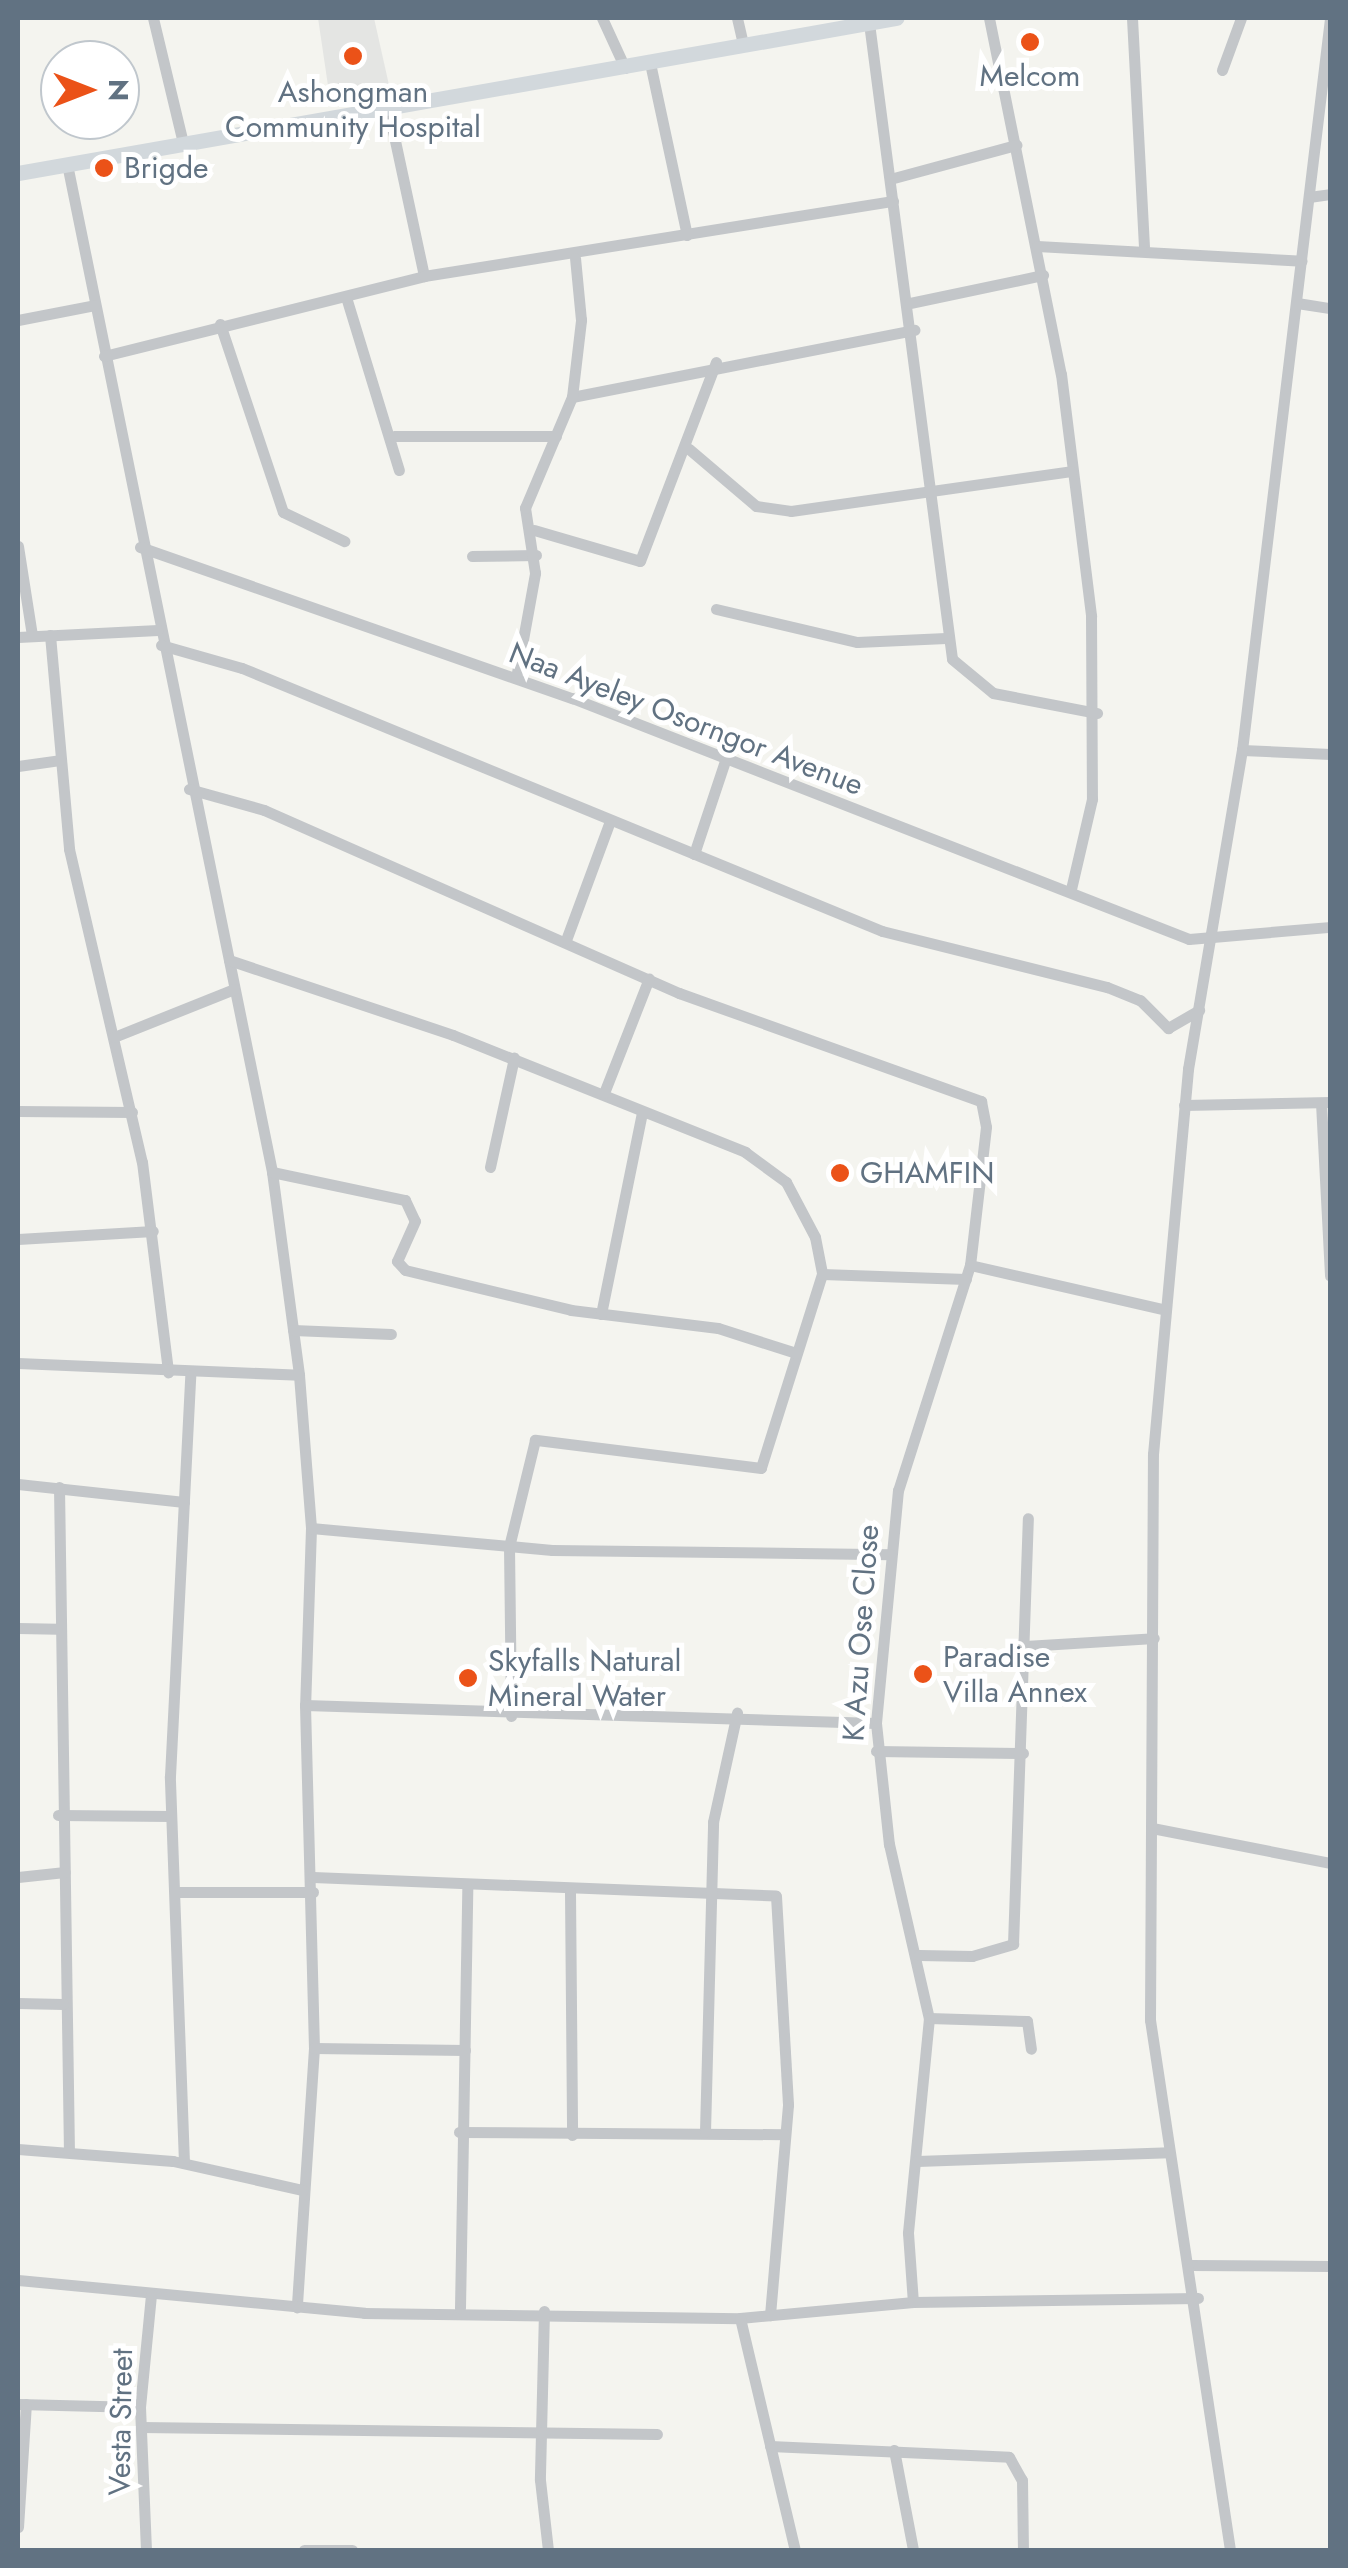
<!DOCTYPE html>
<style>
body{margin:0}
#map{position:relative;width:1348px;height:2568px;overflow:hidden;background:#f4f4ef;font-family:Jost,sans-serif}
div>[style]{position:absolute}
.built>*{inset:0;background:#e4e5e3}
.street>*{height:11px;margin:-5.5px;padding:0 5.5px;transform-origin:5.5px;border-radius:5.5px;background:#c3c6c9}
.secondary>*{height:15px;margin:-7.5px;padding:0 7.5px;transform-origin:7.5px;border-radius:7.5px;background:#d2d8dc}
.dots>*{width:28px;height:28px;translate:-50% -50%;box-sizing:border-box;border:5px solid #fff;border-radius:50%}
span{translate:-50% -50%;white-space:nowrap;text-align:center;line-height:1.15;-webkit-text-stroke:10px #fff;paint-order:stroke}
.poi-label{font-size:30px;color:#617282}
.left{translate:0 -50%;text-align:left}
.street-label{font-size:30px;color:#617282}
.frame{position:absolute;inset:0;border:20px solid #617282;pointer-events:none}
.north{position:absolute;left:40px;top:40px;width:100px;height:100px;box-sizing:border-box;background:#fff;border:2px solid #c0c7cd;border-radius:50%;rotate:90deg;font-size:28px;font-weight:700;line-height:40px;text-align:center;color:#617282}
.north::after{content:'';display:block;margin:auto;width:35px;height:45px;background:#eb5218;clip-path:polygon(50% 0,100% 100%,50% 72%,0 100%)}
</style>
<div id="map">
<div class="built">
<div style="clip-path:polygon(318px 18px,374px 18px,391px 94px,331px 106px)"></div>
</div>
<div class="street">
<div style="left:153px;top:18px;width:129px;rotate:76.5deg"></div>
<div style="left:602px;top:18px;width:55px;rotate:65.3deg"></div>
<div style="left:737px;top:18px;width:27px;rotate:77deg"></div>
<div style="left:989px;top:18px;width:363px;rotate:78.6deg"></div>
<div style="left:1061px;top:374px;width:244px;rotate:82.9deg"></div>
<div style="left:1091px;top:616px;width:183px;rotate:89.7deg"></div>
<div style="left:1092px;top:799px;width:92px;rotate:103.1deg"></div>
<div style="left:1132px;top:18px;width:229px;rotate:87deg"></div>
<div style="left:869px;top:23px;width:641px;rotate:82.56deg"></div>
<div style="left:952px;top:659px;width:53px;rotate:39.7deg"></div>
<div style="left:993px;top:693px;width:106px;rotate:10.9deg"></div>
<div style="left:650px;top:63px;width:176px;rotate:77.9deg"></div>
<div style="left:1222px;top:70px;width:55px;rotate:-69.9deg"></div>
<div style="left:388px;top:108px;width:172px;rotate:77.9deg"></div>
<div style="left:67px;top:164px;width:1029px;rotate:78.5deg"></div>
<div style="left:272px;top:1172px;width:205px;rotate:82.4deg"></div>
<div style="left:299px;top:1375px;width:153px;rotate:85.5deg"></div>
<div style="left:311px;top:1528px;width:177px;rotate:91.9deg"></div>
<div style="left:305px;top:1705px;width:343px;rotate:88.5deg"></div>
<div style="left:314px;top:2048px;width:260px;rotate:93.8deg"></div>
<div style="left:890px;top:179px;width:131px;rotate:-15.1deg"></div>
<div style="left:1309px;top:197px;width:21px;rotate:-8deg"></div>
<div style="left:1037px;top:246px;width:265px;rotate:3.2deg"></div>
<div style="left:346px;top:297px;width:181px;rotate:73deg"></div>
<div style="left:910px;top:303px;width:136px;rotate:-11.9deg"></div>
<div style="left:1297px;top:303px;width:33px;rotate:9deg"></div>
<div style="left:18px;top:320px;width:78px;rotate:-11deg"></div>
<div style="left:220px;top:324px;width:198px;rotate:71.5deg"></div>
<div style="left:283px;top:512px;width:68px;rotate:25.4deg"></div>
<div style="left:104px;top:356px;width:330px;rotate:-14deg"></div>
<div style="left:424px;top:276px;width:475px;rotate:-9.1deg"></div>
<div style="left:572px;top:397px;width:349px;rotate:-11.1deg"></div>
<div style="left:394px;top:436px;width:162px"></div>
<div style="left:689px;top:449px;width:88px;rotate:40.4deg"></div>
<div style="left:756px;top:506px;width:35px;rotate:8deg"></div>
<div style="left:791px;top:511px;width:283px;rotate:-8.1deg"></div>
<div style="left:534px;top:530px;width:110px;rotate:16.3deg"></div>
<div style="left:640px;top:561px;width:213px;rotate:-69.1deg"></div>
<div style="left:18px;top:546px;width:90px;rotate:81.1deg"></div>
<div style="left:140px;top:547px;width:458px;rotate:19.3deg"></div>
<div style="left:572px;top:698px;width:662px;rotate:21.34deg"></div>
<div style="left:1189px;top:939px;width:142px;rotate:-4.9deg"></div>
<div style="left:472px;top:556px;width:64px;rotate:-0.9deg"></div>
<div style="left:716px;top:609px;width:145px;rotate:13.2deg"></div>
<div style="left:857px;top:642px;width:89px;rotate:-2.6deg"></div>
<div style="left:50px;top:635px;width:215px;rotate:84.9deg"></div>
<div style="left:69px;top:849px;width:321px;rotate:76.9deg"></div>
<div style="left:142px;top:1162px;width:212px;rotate:82.9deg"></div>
<div style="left:18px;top:637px;width:140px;rotate:-2.9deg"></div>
<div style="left:161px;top:645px;width:84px;rotate:15.9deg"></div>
<div style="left:242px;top:668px;width:692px;rotate:22.34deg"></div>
<div style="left:882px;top:931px;width:232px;rotate:14deg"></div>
<div style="left:1107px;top:987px;width:35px;rotate:22deg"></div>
<div style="left:1140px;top:1000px;width:40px;rotate:45deg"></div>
<div style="left:1168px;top:1028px;width:36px;rotate:-30deg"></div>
<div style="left:516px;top:678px;width:107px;rotate:-79.7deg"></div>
<div style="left:535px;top:573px;width:66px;rotate:-98.7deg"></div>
<div style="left:525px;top:508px;width:121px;rotate:-67.1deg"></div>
<div style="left:572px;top:397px;width:78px;rotate:-83.3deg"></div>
<div style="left:581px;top:320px;width:62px;rotate:-95.5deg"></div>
<div style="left:1242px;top:750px;width:88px;rotate:2.6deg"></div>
<div style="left:18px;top:766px;width:42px;rotate:-8.1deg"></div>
<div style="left:189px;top:789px;width:78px;rotate:15.6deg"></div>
<div style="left:264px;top:810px;width:454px;rotate:23.8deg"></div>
<div style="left:679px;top:993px;width:321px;rotate:19.7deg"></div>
<div style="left:981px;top:1101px;width:26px;rotate:79deg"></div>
<div style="left:986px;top:1127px;width:139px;rotate:96.6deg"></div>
<div style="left:970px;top:1265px;width:236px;rotate:107.7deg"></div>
<div style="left:898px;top:1490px;width:234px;rotate:95.4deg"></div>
<div style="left:876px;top:1723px;width:122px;rotate:83.9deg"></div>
<div style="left:889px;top:1844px;width:179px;rotate:77.1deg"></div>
<div style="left:929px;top:2018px;width:216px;rotate:95.6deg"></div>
<div style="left:908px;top:2233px;width:69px;rotate:85.9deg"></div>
<div style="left:694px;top:854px;width:98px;rotate:-71.6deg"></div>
<div style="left:566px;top:940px;width:124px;rotate:-69.7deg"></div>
<div style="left:229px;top:960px;width:236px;rotate:18.5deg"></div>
<div style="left:453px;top:1035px;width:315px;rotate:21.8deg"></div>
<div style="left:745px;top:1152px;width:51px;rotate:36.2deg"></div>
<div style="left:786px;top:1182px;width:62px;rotate:62.2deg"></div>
<div style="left:815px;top:1237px;width:38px;rotate:79deg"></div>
<div style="left:822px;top:1274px;width:203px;rotate:107.5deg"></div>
<div style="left:761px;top:1468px;width:228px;rotate:-172.9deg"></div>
<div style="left:535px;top:1440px;width:110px;rotate:103.7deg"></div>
<div style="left:509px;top:1547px;width:169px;rotate:89.3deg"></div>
<div style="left:114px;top:1037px;width:129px;rotate:-21.8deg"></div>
<div style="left:604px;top:1093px;width:123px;rotate:-68.6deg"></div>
<div style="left:1321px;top:1103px;width:173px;rotate:87deg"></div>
<div style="left:1184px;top:1105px;width:146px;rotate:-1.2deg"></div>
<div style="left:18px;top:1111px;width:114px;rotate:0.5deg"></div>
<div style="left:490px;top:1167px;width:112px;rotate:-77.6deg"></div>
<div style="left:272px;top:1172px;width:136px;rotate:11.9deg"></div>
<div style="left:405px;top:1200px;width:23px;rotate:65deg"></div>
<div style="left:415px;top:1221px;width:44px;rotate:114.2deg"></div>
<div style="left:397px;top:1261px;width:12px;rotate:48deg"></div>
<div style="left:405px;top:1270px;width:171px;rotate:13.5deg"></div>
<div style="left:571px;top:1310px;width:148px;rotate:7deg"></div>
<div style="left:718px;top:1328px;width:82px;rotate:17.8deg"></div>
<div style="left:18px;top:1239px;width:135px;rotate:-3.4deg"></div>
<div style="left:970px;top:1265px;width:201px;rotate:12.9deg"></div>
<div style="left:822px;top:1274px;width:144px;rotate:2deg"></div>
<div style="left:601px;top:1314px;width:206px;rotate:-78.5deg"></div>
<div style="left:293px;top:1330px;width:98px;rotate:2.3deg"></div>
<div style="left:18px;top:1363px;width:281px;rotate:2.4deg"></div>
<div style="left:18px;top:1484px;width:167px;rotate:6.2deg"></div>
<div style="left:59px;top:1487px;width:663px;rotate:89.14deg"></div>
<div style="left:311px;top:1528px;width:242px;rotate:5.2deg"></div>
<div style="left:552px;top:1550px;width:338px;rotate:0.7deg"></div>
<div style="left:18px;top:1628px;width:39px;rotate:1deg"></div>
<div style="left:1025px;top:1646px;width:129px;rotate:-3.5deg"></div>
<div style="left:305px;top:1705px;width:571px;rotate:1.81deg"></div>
<div style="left:876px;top:1751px;width:147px;rotate:0.8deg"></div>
<div style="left:58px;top:1815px;width:113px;rotate:0.5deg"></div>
<div style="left:1152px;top:1828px;width:181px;rotate:11.1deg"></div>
<div style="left:18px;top:1877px;width:47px;rotate:-6.1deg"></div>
<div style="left:313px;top:1877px;width:463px;rotate:2.3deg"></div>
<div style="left:776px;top:1896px;width:209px;rotate:86.7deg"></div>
<div style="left:788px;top:2105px;width:211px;rotate:94.9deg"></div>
<div style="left:176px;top:1892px;width:137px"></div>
<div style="left:570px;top:1892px;width:243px;rotate:89.5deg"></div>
<div style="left:919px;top:1955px;width:53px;rotate:1.1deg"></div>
<div style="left:972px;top:1956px;width:43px;rotate:-16.3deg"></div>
<div style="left:1013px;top:1944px;width:426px;rotate:-88deg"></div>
<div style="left:18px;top:2003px;width:45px;rotate:1.3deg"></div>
<div style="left:929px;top:2018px;width:98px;rotate:1.8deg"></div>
<div style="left:1027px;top:2021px;width:28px;rotate:82deg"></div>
<div style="left:314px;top:2048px;width:151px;rotate:0.8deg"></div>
<div style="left:459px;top:2132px;width:325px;rotate:0.4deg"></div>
<div style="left:705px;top:2132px;width:310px;rotate:-88.5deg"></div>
<div style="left:713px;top:1822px;width:112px;rotate:-77.6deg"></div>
<div style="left:18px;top:2149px;width:155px;rotate:4.4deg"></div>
<div style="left:173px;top:2161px;width:133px;rotate:12.6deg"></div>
<div style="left:917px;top:2161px;width:252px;rotate:-2deg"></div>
<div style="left:184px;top:2163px;width:387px;rotate:-92.1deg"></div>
<div style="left:170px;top:1776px;width:401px;rotate:-87.1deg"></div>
<div style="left:1191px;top:2265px;width:139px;rotate:0.4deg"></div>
<div style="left:18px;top:2280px;width:348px;rotate:5.4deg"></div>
<div style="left:364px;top:2313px;width:376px;rotate:0.8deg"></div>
<div style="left:740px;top:2318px;width:174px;rotate:-5.3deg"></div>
<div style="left:913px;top:2302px;width:285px;rotate:-0.8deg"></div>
<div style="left:460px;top:2308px;width:420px;rotate:-89deg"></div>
<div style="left:544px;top:2311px;width:169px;rotate:91.4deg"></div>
<div style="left:540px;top:2480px;width:70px;rotate:83.5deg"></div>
<div style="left:740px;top:2318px;width:238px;rotate:76.7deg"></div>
<div style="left:18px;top:2404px;width:122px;rotate:1.4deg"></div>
<div style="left:141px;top:2427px;width:516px;rotate:0.78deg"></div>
<div style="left:770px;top:2446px;width:239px;rotate:2.6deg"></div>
<div style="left:1009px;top:2457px;width:26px;rotate:61deg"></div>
<div style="left:1022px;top:2480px;width:70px;rotate:89.2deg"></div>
<div style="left:894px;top:2450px;width:102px;rotate:79.2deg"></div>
<div style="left:18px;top:2527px;width:123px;rotate:-86.3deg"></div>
<div style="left:146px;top:2550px;width:143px;rotate:-92.4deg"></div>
<div style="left:140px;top:2407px;width:113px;rotate:-84.4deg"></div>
<div style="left:304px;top:2550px;width:48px"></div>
<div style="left:1230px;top:2550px;width:536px;rotate:-98.58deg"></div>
<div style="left:1150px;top:2020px;width:566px;rotate:-89.7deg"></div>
<div style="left:1153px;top:1454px;width:387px;rotate:-84.8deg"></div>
<div style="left:1188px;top:1069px;width:324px;rotate:-80.4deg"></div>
<div style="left:1242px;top:750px;width:737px;rotate:-83.14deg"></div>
</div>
<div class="secondary">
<div style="left:18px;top:173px;width:892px;rotate:-10.01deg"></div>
</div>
<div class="dots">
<div style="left:1030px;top:42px;background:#eb5218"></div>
<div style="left:353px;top:56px;background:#eb5218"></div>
<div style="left:104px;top:168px;background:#eb5218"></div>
<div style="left:840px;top:1173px;background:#eb5218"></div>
<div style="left:923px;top:1674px;background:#eb5218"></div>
<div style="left:468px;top:1678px;background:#eb5218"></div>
</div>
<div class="poi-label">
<span style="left:1030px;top:76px">Melcom</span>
<span style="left:353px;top:109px">Ashongman<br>Community Hospital</span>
<span class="left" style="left:124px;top:168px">Brigde</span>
<span class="left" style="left:860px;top:1173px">GHAMFIN</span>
<span class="left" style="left:943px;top:1674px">Paradise<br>Villa Annex</span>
<span class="left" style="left:488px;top:1678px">Skyfalls Natural<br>Mineral Water</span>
</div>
<div class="street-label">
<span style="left:686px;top:719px;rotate:21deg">Naa Ayeley Osorngor Avenue</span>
<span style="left:861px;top:1633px;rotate:-86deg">K Azu Ose Close</span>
<span style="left:121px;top:2422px;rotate:-89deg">Vesta Street</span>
</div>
<div class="frame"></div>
<div class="north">N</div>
</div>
